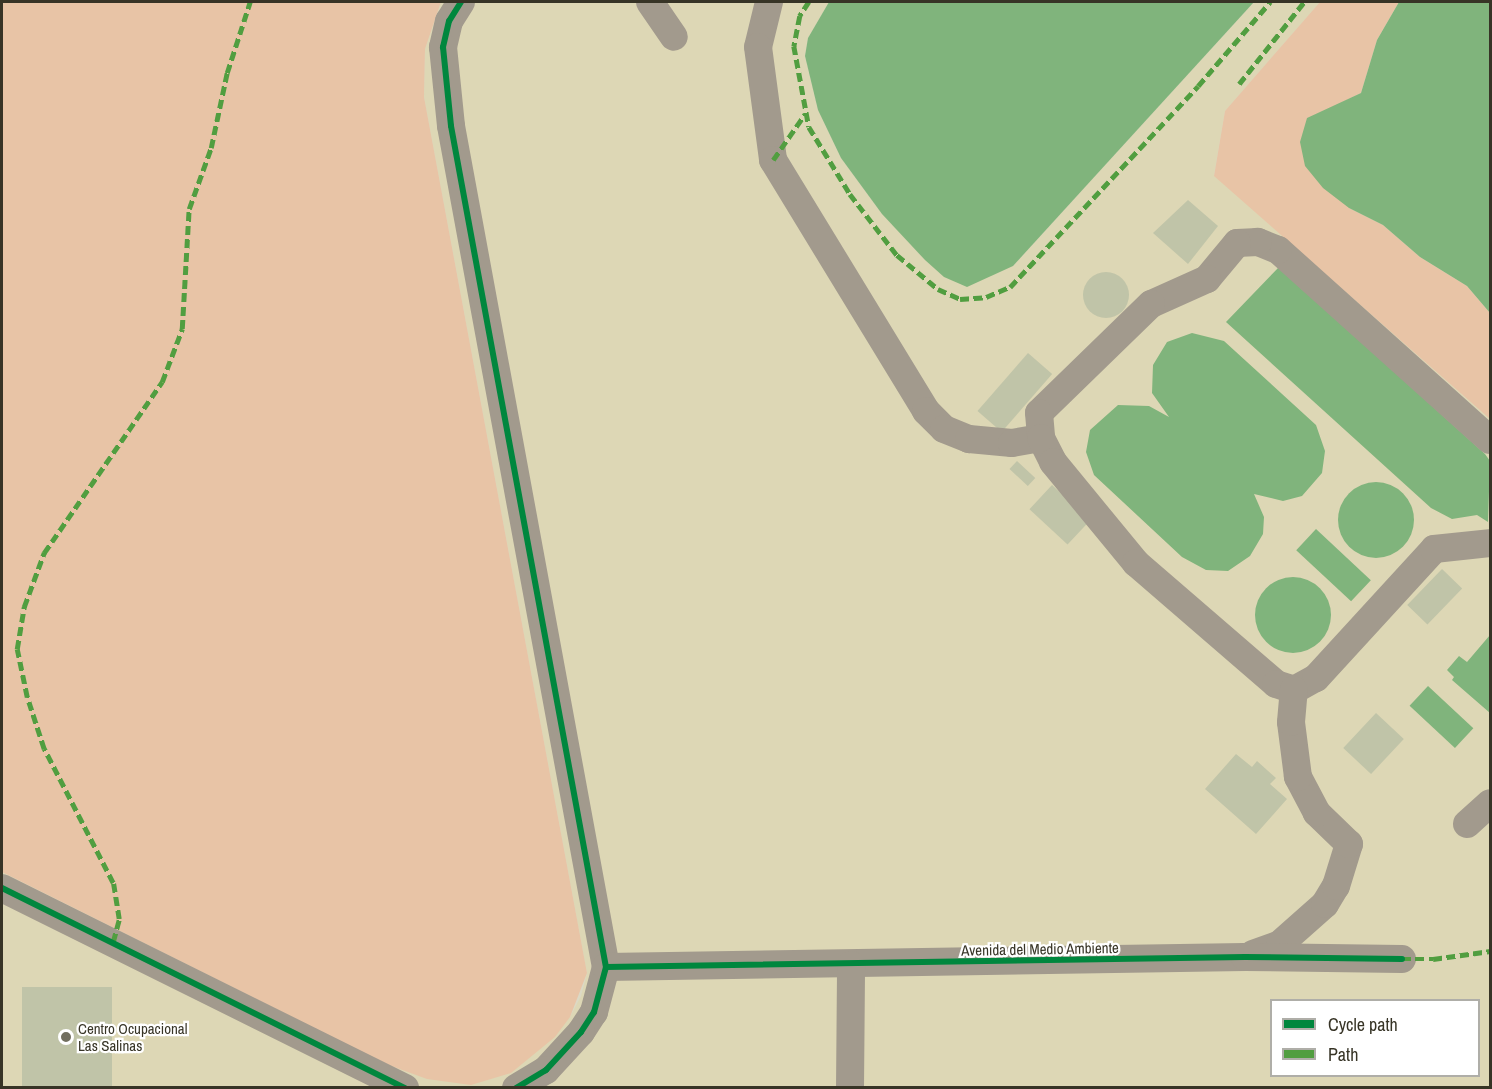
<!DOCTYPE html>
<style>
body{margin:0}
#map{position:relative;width:1492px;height:1089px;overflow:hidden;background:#dcd9c5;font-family:"Archivo Narrow",sans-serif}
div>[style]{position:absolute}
.built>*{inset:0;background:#ddd7b5}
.green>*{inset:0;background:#e8c4a6}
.water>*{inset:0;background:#80b47c;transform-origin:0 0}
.round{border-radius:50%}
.building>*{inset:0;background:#c0c4a8;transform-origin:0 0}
.minor>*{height:28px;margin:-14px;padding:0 14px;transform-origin:14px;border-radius:14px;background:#a29a8d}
.quiet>*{height:4.5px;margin-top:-2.25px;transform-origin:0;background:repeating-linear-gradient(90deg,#519e40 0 9px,transparent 0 13.5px)}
.cycleway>*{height:6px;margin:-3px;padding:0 3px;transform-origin:3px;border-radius:3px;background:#00873e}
.dots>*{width:16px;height:16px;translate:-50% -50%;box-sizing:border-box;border:3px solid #fff;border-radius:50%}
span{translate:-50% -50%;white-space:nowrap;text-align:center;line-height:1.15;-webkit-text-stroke:4.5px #fff;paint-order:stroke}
.street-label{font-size:15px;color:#373426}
.poi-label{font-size:15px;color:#373426}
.left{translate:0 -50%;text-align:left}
.frame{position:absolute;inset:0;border:3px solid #373426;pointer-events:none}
.legend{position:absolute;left:1270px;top:999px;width:210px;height:78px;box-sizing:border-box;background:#fff;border:2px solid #afaea8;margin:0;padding:8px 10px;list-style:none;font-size:18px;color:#373426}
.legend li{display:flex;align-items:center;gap:12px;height:30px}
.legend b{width:30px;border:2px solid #afaea8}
</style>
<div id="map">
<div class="built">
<div style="clip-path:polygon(evenodd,441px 2px,829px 2px,808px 38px,805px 56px,818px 110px,841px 158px,882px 214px,1013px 266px,1254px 2px,1320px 2px,1225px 111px,1214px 175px,1490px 419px,1490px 1087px,2px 1087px,2px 872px,386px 1064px,570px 1017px,581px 996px,587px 973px,424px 97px,425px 49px,441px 2px,1272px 1000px,1478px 1000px,1478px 1076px,1272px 1076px,1272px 1000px)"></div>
</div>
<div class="green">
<div style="clip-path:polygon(2px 2px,441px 2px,425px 49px,424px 97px,587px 973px,570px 1017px,555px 1037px,511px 1073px,471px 1085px,427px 1079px,386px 1064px,2px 872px)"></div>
<div style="clip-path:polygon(1320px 2px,1399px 2px,1377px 40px,1361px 93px,1343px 102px,1349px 208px,1383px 225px,1420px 257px,1467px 286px,1490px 313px,1490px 419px,1214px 176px,1225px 111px)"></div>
</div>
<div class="water">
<div style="clip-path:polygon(829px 2px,1254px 2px,1013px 266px,967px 287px,944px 277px,925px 260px,882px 214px,841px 158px,818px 110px,805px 56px,808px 38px)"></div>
<div style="clip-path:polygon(1399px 2px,1490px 2px,1490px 313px,1467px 286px,1420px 257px,1383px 225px,1349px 208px,1323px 188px,1305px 166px,1300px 142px,1307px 118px,1361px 93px,1377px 40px)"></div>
<div style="clip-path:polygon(1279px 267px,1485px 454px,1490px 461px,1488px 522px,1477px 515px,1452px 519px,1431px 508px,1226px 322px)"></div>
<div style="clip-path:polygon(1192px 333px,1224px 341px,1316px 425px,1325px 451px,1322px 473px,1302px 496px,1283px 501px,1254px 494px,1264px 517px,1263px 534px,1250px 556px,1228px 571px,1206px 570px,1182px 557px,1094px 475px,1086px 452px,1090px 430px,1118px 405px,1149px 406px,1169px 417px,1152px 393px,1153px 365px,1167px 342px)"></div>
<div class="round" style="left:1338px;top:482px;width:76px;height:76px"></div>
<div style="left:1316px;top:529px;width:75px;height:29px;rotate:43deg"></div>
<div class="round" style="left:1255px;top:577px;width:76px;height:76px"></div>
<div style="clip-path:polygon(1490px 635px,1490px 713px,1452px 680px,1454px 677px,1447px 670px,1459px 656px,1467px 662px)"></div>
<div style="left:1428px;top:686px;width:62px;height:27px;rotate:43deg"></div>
</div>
<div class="building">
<div style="clip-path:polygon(1188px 200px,1218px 226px,1188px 264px,1153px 233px)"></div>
<div class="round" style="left:1083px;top:272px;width:46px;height:46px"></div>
<div style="left:1028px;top:353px;width:32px;height:77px;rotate:41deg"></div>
<div style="left:1017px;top:461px;width:25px;height:11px;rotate:43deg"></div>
<div style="left:1052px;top:485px;width:52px;height:33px;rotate:43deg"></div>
<div style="left:1442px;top:569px;width:28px;height:50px;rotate:44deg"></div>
<div style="left:1376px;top:713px;width:38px;height:48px;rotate:43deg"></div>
<div style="clip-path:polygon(1236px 754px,1252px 767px,1257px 761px,1276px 778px,1270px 784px,1287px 799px,1256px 834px,1205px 789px)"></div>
<div style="left:22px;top:987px;width:90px;height:101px"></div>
</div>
<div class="minor">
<div style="left:461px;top:2px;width:22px;rotate:122deg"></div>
<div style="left:449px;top:21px;width:27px;rotate:103deg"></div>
<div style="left:443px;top:47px;width:79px;rotate:84.2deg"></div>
<div style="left:451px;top:126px;width:855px;rotate:79.56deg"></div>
<div style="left:606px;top:967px;width:47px;rotate:104.9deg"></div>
<div style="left:594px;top:1012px;width:24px;rotate:123deg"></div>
<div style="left:581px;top:1032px;width:52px;rotate:132.6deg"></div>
<div style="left:546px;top:1070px;width:35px;rotate:149deg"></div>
<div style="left:650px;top:2px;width:42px;rotate:55.6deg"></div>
<div style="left:769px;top:2px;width:46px;rotate:103.7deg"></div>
<div style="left:758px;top:47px;width:114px;rotate:82.4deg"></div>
<div style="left:773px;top:160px;width:294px;rotate:58.6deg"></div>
<div style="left:926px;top:411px;width:25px;rotate:45deg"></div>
<div style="left:944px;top:429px;width:27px;rotate:22deg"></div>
<div style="left:969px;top:439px;width:43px;rotate:5.3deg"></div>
<div style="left:1012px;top:443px;width:29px;rotate:-10deg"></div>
<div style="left:1490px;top:440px;width:285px;rotate:-138.1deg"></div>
<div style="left:1278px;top:250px;width:22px;rotate:-158deg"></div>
<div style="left:1258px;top:242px;width:21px;rotate:177deg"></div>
<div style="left:1237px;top:243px;width:47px;rotate:129.8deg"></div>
<div style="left:1207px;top:279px;width:61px;rotate:155.9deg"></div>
<div style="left:1151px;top:304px;width:156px;rotate:135.8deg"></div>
<div style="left:1039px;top:413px;width:25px;rotate:85deg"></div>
<div style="left:1041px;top:438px;width:27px;rotate:63deg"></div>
<div style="left:1053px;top:462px;width:131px;rotate:50.6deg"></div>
<div style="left:1136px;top:563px;width:185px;rotate:40.8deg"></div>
<div style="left:1276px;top:684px;width:19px;rotate:18deg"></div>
<div style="left:1294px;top:690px;width:25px;rotate:-29deg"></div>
<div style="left:1316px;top:678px;width:175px;rotate:-47.5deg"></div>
<div style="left:1434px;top:549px;width:56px;rotate:-6.1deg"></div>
<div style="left:1467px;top:824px;width:31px;rotate:-42deg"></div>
<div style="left:2px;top:888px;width:450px;rotate:26.4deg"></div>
<div style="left:1253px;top:954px;width:29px;rotate:-20deg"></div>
<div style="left:1280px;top:944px;width:60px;rotate:-41.6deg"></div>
<div style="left:1325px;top:904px;width:21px;rotate:-59deg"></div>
<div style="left:1336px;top:886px;width:44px;rotate:-72.8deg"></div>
<div style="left:1349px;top:844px;width:45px;rotate:-135.9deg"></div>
<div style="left:1317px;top:813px;width:41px;rotate:-117.8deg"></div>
<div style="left:1298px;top:777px;width:55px;rotate:-97.3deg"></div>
<div style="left:1291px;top:722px;width:32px;rotate:-85deg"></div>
<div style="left:606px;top:967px;width:639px;rotate:-0.9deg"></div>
<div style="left:1245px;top:957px;width:157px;rotate:0.7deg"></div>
<div style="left:850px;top:1088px;width:123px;rotate:-89.5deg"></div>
</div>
<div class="quiet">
<div style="left:809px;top:2px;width:17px;rotate:123deg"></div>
<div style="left:800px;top:16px;width:31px;rotate:101deg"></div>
<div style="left:794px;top:46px;width:82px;rotate:79.5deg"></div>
<div style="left:809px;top:127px;width:79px;rotate:58.5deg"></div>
<div style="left:850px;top:194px;width:77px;rotate:52.4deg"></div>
<div style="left:897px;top:255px;width:53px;rotate:39.7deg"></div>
<div style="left:938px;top:289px;width:24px;rotate:24deg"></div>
<div style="left:960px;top:299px;width:26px;rotate:-4deg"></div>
<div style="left:986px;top:297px;width:26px;rotate:-23deg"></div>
<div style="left:1010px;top:287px;width:275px;rotate:-46.9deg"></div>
<div style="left:1198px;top:86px;width:111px;rotate:-49.4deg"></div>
<div style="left:1239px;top:84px;width:105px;rotate:-51.6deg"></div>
<div style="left:773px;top:160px;width:56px;rotate:-55.2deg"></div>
<div style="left:113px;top:942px;width:24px;rotate:-75deg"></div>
<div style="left:119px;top:919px;width:36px;rotate:-99deg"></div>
<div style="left:113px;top:883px;width:151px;rotate:-117.2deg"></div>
<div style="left:44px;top:749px;width:55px;rotate:-108.1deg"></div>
<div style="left:27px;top:697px;width:49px;rotate:-101.8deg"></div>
<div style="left:17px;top:649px;width:43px;rotate:-80.5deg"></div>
<div style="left:24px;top:607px;width:58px;rotate:-69.7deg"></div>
<div style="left:44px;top:553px;width:208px;rotate:-55.4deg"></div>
<div style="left:162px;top:382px;width:57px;rotate:-69.3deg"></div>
<div style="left:182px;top:329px;width:120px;rotate:-86.7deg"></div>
<div style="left:189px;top:209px;width:65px;rotate:-70.2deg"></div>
<div style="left:211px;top:148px;width:77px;rotate:-78deg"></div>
<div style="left:227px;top:73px;width:75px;rotate:-72.1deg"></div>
<div style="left:1402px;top:959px;width:31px"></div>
<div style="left:1433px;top:959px;width:58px;rotate:-8deg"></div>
</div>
<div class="cycleway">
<div style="left:461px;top:2px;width:22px;rotate:122deg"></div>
<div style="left:449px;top:21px;width:27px;rotate:103deg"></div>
<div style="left:443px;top:47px;width:79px;rotate:84.2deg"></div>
<div style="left:451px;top:126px;width:855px;rotate:79.56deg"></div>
<div style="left:606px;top:967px;width:47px;rotate:104.9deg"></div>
<div style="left:594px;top:1012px;width:24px;rotate:123deg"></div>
<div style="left:581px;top:1032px;width:52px;rotate:132.6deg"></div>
<div style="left:546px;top:1070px;width:35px;rotate:149deg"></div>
<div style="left:2px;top:888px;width:450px;rotate:26.4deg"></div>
<div style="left:606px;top:967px;width:639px;rotate:-0.9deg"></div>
<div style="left:1245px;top:957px;width:157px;rotate:0.7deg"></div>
</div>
<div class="dots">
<div style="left:66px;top:1037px;background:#716e5e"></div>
</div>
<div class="street-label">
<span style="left:1040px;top:949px;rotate:-1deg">Avenida del Medio Ambiente</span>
</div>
<div class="poi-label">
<span class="left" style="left:78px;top:1037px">Centro Ocupacional<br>Las Salinas</span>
</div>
<div class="frame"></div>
<ul class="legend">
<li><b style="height:8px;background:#00873e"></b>Cycle path</li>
<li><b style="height:8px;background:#519e40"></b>Path</li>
</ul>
</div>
